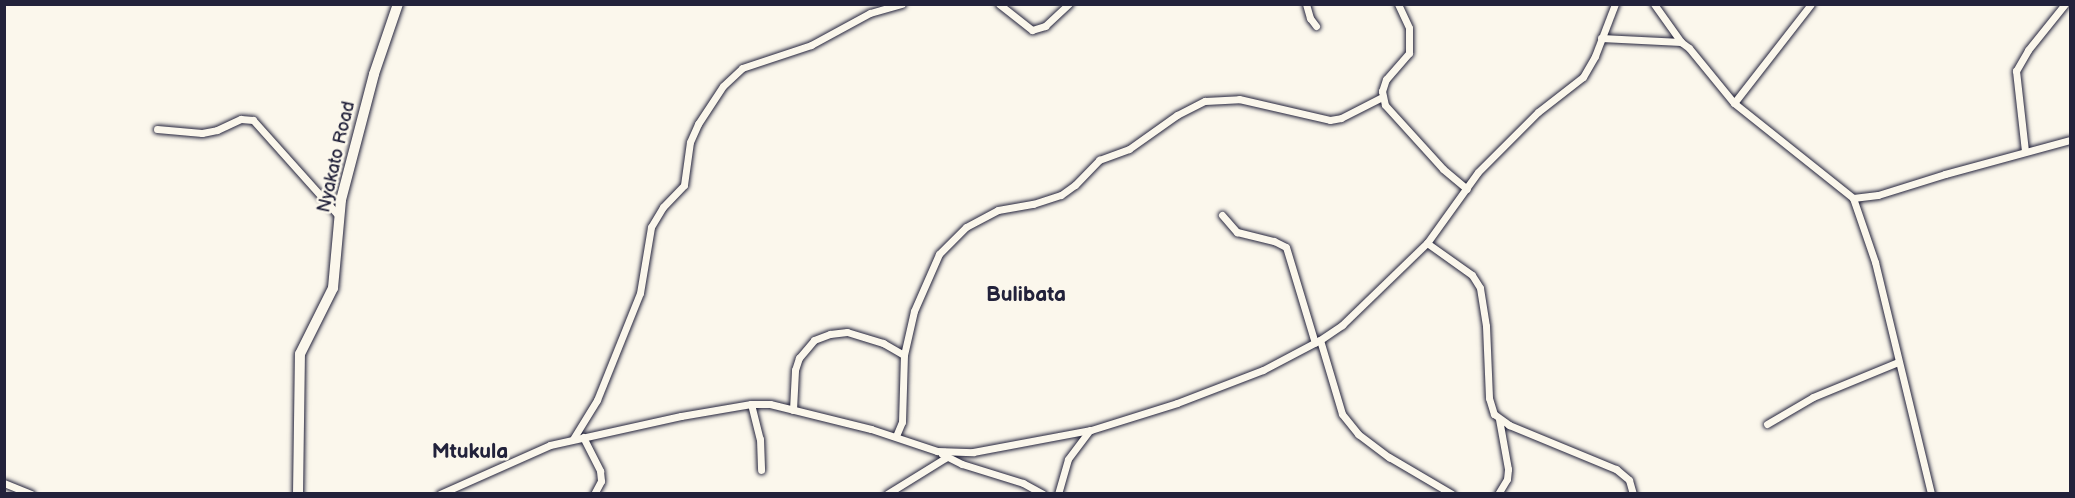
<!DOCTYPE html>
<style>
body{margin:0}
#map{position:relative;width:2075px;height:498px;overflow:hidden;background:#fbf7ec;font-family:"Balsamiq Sans",sans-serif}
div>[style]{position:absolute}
.roads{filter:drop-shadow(0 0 2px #22223b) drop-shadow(0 0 2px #22223b)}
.street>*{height:7px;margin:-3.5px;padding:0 3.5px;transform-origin:3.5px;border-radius:3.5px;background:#fbf7ec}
.secondary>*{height:10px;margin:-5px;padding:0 5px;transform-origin:5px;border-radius:5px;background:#fbf7ec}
span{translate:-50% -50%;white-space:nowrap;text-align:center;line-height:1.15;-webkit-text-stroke:5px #fbf7ec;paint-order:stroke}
.street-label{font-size:18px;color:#22223b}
.quarter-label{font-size:21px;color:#22223b;font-weight:700}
.frame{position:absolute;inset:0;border:6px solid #22223b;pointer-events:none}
</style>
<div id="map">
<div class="roads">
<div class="street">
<div style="left:999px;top:4px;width:42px;rotate:38.2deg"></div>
<div style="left:1032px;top:30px;width:14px;rotate:-17deg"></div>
<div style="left:1045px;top:26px;width:33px;rotate:-43deg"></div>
<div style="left:1306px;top:4px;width:15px;rotate:74deg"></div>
<div style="left:1310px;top:18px;width:10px;rotate:53deg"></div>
<div style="left:1398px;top:4px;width:26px;rotate:65deg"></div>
<div style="left:1409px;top:28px;width:25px;rotate:90deg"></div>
<div style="left:1409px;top:53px;width:35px;rotate:131deg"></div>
<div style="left:1386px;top:79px;width:13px;rotate:108deg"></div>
<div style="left:1382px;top:91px;width:14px;rotate:78deg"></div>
<div style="left:1385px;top:105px;width:86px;rotate:47.8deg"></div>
<div style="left:1443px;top:169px;width:31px;rotate:40deg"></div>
<div style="left:1654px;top:4px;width:47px;rotate:54.6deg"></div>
<div style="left:1601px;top:38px;width:80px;rotate:2.9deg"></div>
<div style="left:1681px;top:42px;width:10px;rotate:37deg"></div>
<div style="left:1689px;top:48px;width:71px;rotate:50.7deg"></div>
<div style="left:1734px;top:103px;width:152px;rotate:38.6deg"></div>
<div style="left:1853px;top:198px;width:68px;rotate:71deg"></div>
<div style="left:1875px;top:262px;width:239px;rotate:76.4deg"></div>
<div style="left:1734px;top:103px;width:125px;rotate:-52.1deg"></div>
<div style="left:157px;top:129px;width:45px;rotate:5.1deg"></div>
<div style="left:202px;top:133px;width:15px;rotate:-11deg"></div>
<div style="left:217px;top:130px;width:26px;rotate:-25deg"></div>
<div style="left:241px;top:119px;width:12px;rotate:5deg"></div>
<div style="left:253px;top:120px;width:127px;rotate:48.2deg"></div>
<div style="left:2025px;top:151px;width:81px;rotate:-96.4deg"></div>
<div style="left:2016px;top:71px;width:24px;rotate:-60deg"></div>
<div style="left:2028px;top:50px;width:59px;rotate:-51.2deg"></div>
<div style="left:1853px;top:198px;width:25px;rotate:-7deg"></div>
<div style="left:1878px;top:195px;width:70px;rotate:-17.4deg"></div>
<div style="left:1945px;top:174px;width:130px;rotate:-15.2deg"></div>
<div style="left:1222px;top:215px;width:23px;rotate:49deg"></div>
<div style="left:1237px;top:232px;width:38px;rotate:14deg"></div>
<div style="left:1274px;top:241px;width:13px;rotate:27deg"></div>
<div style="left:1286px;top:247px;width:100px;rotate:73.2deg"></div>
<div style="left:1427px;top:243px;width:55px;rotate:35.4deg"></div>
<div style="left:1472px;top:275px;width:15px;rotate:58deg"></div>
<div style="left:1480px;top:288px;width:38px;rotate:81deg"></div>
<div style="left:1486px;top:326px;width:72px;rotate:87.6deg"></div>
<div style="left:1489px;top:398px;width:17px;rotate:73deg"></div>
<div style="left:1494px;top:414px;width:19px;rotate:36deg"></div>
<div style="left:1509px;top:425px;width:116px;rotate:22.4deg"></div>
<div style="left:1616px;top:469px;width:17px;rotate:40deg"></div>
<div style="left:1629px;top:480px;width:15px;rotate:74deg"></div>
<div style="left:1320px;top:340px;width:77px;rotate:73.4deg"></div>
<div style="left:1342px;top:414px;width:26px;rotate:51deg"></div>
<div style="left:1358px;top:434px;width:39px;rotate:37deg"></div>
<div style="left:1389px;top:457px;width:73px;rotate:30.4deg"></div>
<div style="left:751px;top:404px;width:36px;rotate:76deg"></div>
<div style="left:760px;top:439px;width:31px;rotate:88deg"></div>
<div style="left:793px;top:410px;width:40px;rotate:-87.1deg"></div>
<div style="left:795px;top:370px;width:13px;rotate:-72deg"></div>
<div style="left:799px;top:358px;width:23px;rotate:-50deg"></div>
<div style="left:814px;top:340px;width:17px;rotate:-21deg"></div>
<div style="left:830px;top:334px;width:17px;rotate:-7deg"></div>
<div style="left:847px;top:332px;width:38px;rotate:17deg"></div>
<div style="left:883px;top:343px;width:24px;rotate:30deg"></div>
<div style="left:1767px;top:424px;width:53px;rotate:-30.4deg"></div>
<div style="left:1813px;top:397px;width:92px;rotate:-22.4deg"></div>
<div style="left:896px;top:436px;width:15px;rotate:-67deg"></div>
<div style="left:902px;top:422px;width:67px;rotate:-88.3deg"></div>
<div style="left:904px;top:355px;width:45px;rotate:-77.2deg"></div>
<div style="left:914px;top:311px;width:62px;rotate:-66.3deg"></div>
<div style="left:939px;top:254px;width:38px;rotate:-45deg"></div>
<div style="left:966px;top:227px;width:36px;rotate:-28deg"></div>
<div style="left:998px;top:210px;width:36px;rotate:-10deg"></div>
<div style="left:1033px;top:204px;width:29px;rotate:-18deg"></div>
<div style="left:1061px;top:195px;width:17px;rotate:-36deg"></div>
<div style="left:1075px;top:185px;width:35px;rotate:-46deg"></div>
<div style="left:1099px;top:160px;width:32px;rotate:-20deg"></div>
<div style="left:1129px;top:149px;width:59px;rotate:-35.3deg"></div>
<div style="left:1177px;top:115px;width:31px;rotate:-27deg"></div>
<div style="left:1205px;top:101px;width:34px;rotate:-3deg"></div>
<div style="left:1239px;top:99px;width:93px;rotate:13deg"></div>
<div style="left:1330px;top:120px;width:11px;rotate:-10deg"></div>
<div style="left:1341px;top:118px;width:46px;rotate:-27.1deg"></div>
<div style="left:583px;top:437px;width:38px;rotate:63deg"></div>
<div style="left:600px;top:471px;width:10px;rotate:84deg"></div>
<div style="left:601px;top:481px;width:15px;rotate:118deg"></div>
<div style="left:573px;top:439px;width:46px;rotate:-58.4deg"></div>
<div style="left:597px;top:400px;width:115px;rotate:-68.1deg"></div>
<div style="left:640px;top:293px;width:67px;rotate:-80.5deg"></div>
<div style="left:651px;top:227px;width:23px;rotate:-59deg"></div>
<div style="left:663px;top:207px;width:30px;rotate:-46deg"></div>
<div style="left:684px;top:185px;width:43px;rotate:-82.1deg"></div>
<div style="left:690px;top:142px;width:20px;rotate:-66deg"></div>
<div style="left:698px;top:124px;width:45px;rotate:-56.7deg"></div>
<div style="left:723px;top:86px;width:26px;rotate:-43deg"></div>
<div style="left:742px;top:68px;width:73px;rotate:-18.4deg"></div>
<div style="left:811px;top:45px;width:67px;rotate:-28.5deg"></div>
<div style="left:870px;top:13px;width:33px;rotate:-16deg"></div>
<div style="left:942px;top:454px;width:22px;rotate:27deg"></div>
<div style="left:962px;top:464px;width:64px;rotate:17.3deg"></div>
<div style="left:1023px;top:483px;width:23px;rotate:29deg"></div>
<div style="left:4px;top:483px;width:29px;rotate:22deg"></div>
<div style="left:440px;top:494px;width:120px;rotate:-24deg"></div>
<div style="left:550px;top:445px;width:134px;rotate:-12.5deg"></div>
<div style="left:681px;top:416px;width:71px;rotate:-9.7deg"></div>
<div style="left:751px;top:404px;width:19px"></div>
<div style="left:770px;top:404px;width:104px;rotate:13.9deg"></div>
<div style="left:871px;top:429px;width:70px;rotate:18.4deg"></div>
<div style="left:937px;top:451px;width:36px;rotate:2deg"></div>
<div style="left:973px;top:452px;width:120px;rotate:-10.6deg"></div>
<div style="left:1091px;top:430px;width:90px;rotate:-17.4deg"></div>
<div style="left:1177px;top:403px;width:92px;rotate:-21deg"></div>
<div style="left:1263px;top:370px;width:64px;rotate:-27.8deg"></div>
<div style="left:1320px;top:340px;width:27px;rotate:-34deg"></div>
<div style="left:1342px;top:325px;width:118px;rotate:-44deg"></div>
<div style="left:1427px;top:243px;width:87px;rotate:-54.3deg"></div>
<div style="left:1478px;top:172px;width:85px;rotate:-45deg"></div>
<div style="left:1538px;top:112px;width:57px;rotate:-37.9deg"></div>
<div style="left:1583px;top:77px;width:24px;rotate:-60deg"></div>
<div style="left:1595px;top:56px;width:56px;rotate:-69deg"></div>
<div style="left:887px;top:494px;width:70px;rotate:-31.7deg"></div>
<div style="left:1058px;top:494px;width:36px;rotate:-74deg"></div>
<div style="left:1068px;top:459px;width:36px;rotate:-53deg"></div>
<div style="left:1498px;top:494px;width:17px;rotate:-59deg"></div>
<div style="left:1507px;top:479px;width:10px;rotate:-84deg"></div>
<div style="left:1508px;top:469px;width:51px;rotate:-100.2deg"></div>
</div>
<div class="secondary">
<div style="left:298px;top:494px;width:140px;rotate:-89.2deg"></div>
<div style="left:300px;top:354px;width:74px;rotate:-63.4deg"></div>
<div style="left:333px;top:288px;width:88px;rotate:-84.8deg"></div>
<div style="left:341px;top:200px;width:130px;rotate:-75.3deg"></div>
<div style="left:374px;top:74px;width:74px;rotate:-71.1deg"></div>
</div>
</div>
<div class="street-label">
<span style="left:337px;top:157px;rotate:-77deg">Nyakato Road</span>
</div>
<div class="quarter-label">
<span style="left:1026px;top:295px">Bulibata</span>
<span style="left:470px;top:452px">Mtukula</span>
</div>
<div class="frame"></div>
</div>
